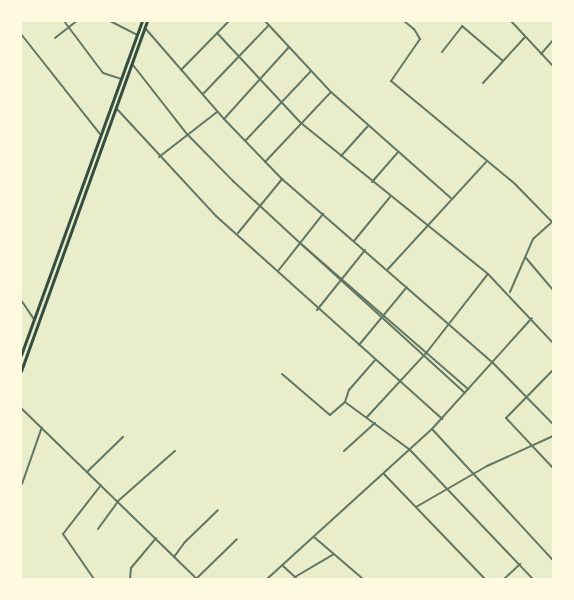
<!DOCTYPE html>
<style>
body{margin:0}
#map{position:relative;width:574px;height:600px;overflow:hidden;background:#e9edc9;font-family:"Crimson Pro",serif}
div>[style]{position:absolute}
.minor>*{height:2px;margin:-1px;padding:0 1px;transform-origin:1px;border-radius:1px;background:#617663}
.trunk>*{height:3px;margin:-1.5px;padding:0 1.5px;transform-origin:1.5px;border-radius:1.5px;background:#344e41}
span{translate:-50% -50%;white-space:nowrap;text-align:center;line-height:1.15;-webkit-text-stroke:5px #fefae0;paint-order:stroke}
.frame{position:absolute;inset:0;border:22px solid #fefae0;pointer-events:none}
</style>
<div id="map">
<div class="minor">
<div style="left:64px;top:21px;width:65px;rotate:53.1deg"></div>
<div style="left:103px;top:73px;width:19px;rotate:18deg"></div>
<div style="left:110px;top:21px;width:30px;rotate:27deg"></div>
<div style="left:265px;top:21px;width:97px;rotate:47.1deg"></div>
<div style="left:331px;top:92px;width:160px;rotate:41.5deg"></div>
<div style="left:404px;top:21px;width:13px;rotate:39deg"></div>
<div style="left:414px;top:29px;width:12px;rotate:59deg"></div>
<div style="left:420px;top:39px;width:51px;rotate:124.6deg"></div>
<div style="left:391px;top:81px;width:161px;rotate:39.7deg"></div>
<div style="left:515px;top:184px;width:54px;rotate:45.7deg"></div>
<div style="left:511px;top:21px;width:62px;rotate:47deg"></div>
<div style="left:145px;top:28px;width:121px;rotate:49deg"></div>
<div style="left:224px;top:119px;width:83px;rotate:46deg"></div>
<div style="left:282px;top:179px;width:280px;rotate:41.1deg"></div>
<div style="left:493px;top:363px;width:86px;rotate:45.5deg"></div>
<div style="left:217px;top:33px;width:123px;rotate:47deg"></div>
<div style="left:301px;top:123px;width:240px;rotate:38.9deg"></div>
<div style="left:488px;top:274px;width:95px;rotate:46.7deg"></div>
<div style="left:21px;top:34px;width:127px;rotate:51.7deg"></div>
<div style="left:55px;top:38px;width:28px;rotate:-38deg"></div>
<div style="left:442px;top:52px;width:33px;rotate:-52deg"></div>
<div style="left:462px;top:26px;width:54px;rotate:40.5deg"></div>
<div style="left:541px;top:54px;width:18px;rotate:-49deg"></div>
<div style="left:133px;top:65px;width:88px;rotate:52deg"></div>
<div style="left:187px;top:134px;width:66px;rotate:45.6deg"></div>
<div style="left:233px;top:181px;width:91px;rotate:42.8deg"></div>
<div style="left:181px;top:70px;width:69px;rotate:-45.6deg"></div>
<div style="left:483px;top:83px;width:62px;rotate:-47.6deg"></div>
<div style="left:203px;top:94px;width:95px;rotate:-46.3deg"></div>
<div style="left:116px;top:108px;width:147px;rotate:47.2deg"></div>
<div style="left:216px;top:216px;width:304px;rotate:41.9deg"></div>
<div style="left:224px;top:119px;width:97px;rotate:-47.9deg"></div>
<div style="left:246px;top:140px;width:95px;rotate:-46.7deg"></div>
<div style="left:341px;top:156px;width:40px;rotate:-48deg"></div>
<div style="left:159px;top:157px;width:73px;rotate:-37.8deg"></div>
<div style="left:265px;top:162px;width:96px;rotate:-46.7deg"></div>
<div style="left:372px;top:182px;width:40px;rotate:-49deg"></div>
<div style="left:238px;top:233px;width:70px;rotate:-50.8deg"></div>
<div style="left:354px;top:241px;width:57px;rotate:-50.7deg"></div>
<div style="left:526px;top:258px;width:42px;rotate:49.8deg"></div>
<div style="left:388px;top:269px;width:145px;rotate:-47.5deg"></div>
<div style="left:278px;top:271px;width:73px;rotate:-51.7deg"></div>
<div style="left:510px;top:292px;width:58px;rotate:-66.5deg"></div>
<div style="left:533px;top:239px;width:24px;rotate:-42deg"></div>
<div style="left:21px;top:300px;width:23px;rotate:56deg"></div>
<div style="left:317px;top:310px;width:77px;rotate:-51.3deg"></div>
<div style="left:359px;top:345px;width:75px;rotate:-50.4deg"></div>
<div style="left:553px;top:370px;width:67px;rotate:134.4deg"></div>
<div style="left:506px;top:418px;width:69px;rotate:46.8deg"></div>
<div style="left:282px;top:374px;width:63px;rotate:40.5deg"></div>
<div style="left:330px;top:415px;width:20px;rotate:-41deg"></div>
<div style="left:345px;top:402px;width:13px;rotate:-72deg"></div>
<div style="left:349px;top:390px;width:40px;rotate:-49deg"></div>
<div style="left:465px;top:393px;width:223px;rotate:-137.7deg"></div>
<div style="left:300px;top:243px;width:223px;rotate:41deg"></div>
<div style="left:345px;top:402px;width:81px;rotate:36.4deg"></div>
<div style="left:410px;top:450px;width:178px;rotate:46.4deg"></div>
<div style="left:21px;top:408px;width:245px;rotate:44.2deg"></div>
<div style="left:367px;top:417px;width:88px;rotate:-47.3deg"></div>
<div style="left:427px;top:352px;width:99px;rotate:-52deg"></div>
<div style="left:432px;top:429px;width:178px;rotate:47.3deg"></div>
<div style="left:344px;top:451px;width:42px;rotate:-42.1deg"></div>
<div style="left:88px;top:471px;width:49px;rotate:-44.2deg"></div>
<div style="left:384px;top:474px;width:146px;rotate:46.1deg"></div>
<div style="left:22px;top:484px;width:60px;rotate:-70.7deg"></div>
<div style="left:416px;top:507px;width:82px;rotate:-30deg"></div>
<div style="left:487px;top:466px;width:72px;rotate:-24.4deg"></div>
<div style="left:98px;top:529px;width:34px;rotate:-54deg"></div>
<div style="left:118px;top:501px;width:76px;rotate:-41.3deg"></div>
<div style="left:314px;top:537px;width:65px;rotate:40.6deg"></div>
<div style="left:174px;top:557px;width:17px;rotate:-54deg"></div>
<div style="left:184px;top:543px;width:47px;rotate:-44.1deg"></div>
<div style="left:282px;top:565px;width:21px;rotate:43deg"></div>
<div style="left:295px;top:577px;width:45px;rotate:-30.5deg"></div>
<div style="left:94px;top:579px;width:55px;rotate:-124.6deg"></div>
<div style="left:63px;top:534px;width:62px;rotate:-52.2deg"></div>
<div style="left:130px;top:579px;width:11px;rotate:-85deg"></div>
<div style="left:131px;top:568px;width:39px;rotate:-50deg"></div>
<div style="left:196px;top:579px;width:57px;rotate:-44.3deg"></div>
<div style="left:267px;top:579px;width:223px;rotate:-42.3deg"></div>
<div style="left:432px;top:429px;width:149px;rotate:-48deg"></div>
<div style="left:504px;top:579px;width:22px;rotate:-43deg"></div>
</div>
<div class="trunk">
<div style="left:21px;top:355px;width:355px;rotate:-70.1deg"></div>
<div style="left:21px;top:371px;width:372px;rotate:-70.2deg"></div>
</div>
<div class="frame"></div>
</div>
